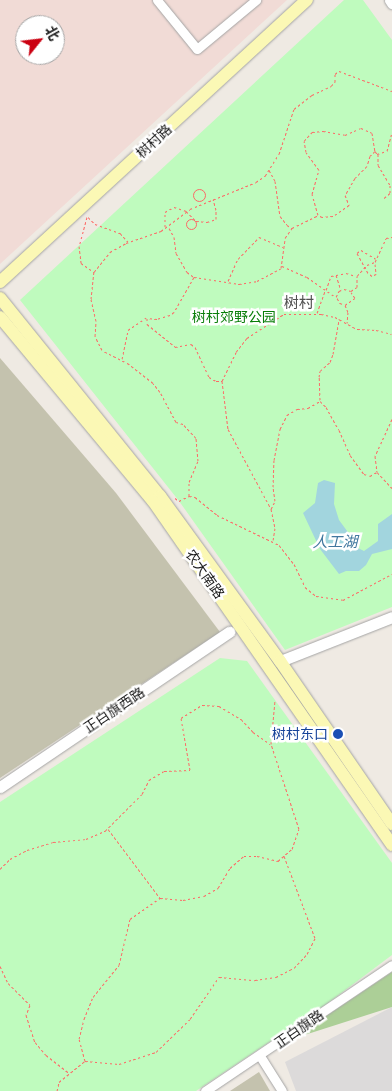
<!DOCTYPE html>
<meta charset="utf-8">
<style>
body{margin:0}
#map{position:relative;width:392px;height:1091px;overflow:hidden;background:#efeae3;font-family:"Golos Text","Noto Sans SC",sans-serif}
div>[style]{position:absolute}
.residential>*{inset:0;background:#dcdada}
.military>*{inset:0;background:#f1dbd6}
.construction>*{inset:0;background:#c4c2ae}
.forest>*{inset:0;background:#accf97}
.park>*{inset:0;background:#bffbbe}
.water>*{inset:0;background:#a2d5de}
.path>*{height:1px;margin-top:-0.5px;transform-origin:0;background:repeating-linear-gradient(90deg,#fd6966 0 2.5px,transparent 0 5px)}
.path>.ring{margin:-0.5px;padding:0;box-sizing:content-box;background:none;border:1px solid #fd6966;border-radius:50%}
.roads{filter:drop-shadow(0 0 1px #a4a4a4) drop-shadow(0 0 1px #a4a4a4)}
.minor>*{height:9px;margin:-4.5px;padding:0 4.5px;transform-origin:4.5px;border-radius:4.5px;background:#fff}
.tertiary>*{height:11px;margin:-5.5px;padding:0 5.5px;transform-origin:5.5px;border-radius:5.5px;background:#fff}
.secondary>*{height:12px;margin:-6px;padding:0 6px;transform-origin:6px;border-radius:6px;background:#fbf8b5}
.dots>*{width:14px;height:14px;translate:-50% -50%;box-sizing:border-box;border:2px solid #fff;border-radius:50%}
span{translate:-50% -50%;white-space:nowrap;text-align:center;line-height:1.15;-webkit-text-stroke:5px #fff;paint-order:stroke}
.street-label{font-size:14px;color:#1d1d1d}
.park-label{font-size:14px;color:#097e09}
.transit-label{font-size:14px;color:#164399}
.right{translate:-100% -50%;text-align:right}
.neighbourhood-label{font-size:15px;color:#505050}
.water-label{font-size:15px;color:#42789f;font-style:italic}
.north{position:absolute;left:15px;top:15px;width:50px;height:50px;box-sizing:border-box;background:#fff;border:1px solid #a5a5a5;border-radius:50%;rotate:61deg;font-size:14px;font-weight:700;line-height:20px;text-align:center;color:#1d1d1d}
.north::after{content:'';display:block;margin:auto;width:18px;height:22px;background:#cb0011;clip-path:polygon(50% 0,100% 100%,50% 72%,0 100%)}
</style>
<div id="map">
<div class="residential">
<div style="clip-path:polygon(392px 1007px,392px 1091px,296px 1091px,285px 1062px)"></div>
</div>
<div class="military">
<div style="clip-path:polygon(evenodd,0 0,287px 0,0 264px,0 0,25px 25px,55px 25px,55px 55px,25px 55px,25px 25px)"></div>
</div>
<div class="construction">
<div style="clip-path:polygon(0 358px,116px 493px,220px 632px,0 778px)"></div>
<div style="clip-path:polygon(259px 1072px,270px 1091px,230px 1091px)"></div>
</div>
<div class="forest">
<div style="clip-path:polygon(392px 972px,392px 1007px,292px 1039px)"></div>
</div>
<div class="park">
<div style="clip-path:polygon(344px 0,363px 0,392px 40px,392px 607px,285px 650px,179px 501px,20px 300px)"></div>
<div style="clip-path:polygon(220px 658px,247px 661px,392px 863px,392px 955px,328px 1003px,196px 1091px,0 1091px,0 802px)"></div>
</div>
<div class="water">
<div style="clip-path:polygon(324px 480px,335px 483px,334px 504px,339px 520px,350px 535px,354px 546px,364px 551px,378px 541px,378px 524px,392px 514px,392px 549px,372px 554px,366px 565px,359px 571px,346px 571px,339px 574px,320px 549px,303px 513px,315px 503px,318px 483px)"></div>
</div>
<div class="path">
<div style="left:361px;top:128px;width:12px;rotate:24deg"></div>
<div style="left:372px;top:133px;width:18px;rotate:81deg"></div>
<div style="left:375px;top:151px;width:7px;rotate:135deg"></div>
<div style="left:370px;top:156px;width:10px;rotate:107deg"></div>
<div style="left:367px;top:166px;width:17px;rotate:135deg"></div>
<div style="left:355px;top:178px;width:20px;rotate:120deg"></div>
<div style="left:345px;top:195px;width:11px;rotate:68deg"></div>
<div style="left:349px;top:205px;width:19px;rotate:145deg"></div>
<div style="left:333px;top:216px;width:11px;rotate:175deg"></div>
<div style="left:322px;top:217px;width:4px;rotate:-153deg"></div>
<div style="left:318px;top:215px;width:22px;rotate:-106deg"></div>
<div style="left:312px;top:194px;width:25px;rotate:-74deg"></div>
<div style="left:319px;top:170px;width:22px;rotate:-126deg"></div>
<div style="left:306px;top:152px;width:11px;rotate:-100deg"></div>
<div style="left:304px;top:141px;width:12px;rotate:-48deg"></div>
<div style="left:312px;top:132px;width:11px;rotate:-5deg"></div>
<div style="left:323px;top:131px;width:22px;rotate:10deg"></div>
<div style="left:345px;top:135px;width:17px;rotate:-24deg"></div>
<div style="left:375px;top:151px;width:4px;rotate:56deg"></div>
<div style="left:377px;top:154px;width:10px;rotate:-17deg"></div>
<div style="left:387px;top:151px;width:20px;rotate:-75deg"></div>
<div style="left:378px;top:154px;width:11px;rotate:90deg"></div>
<div style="left:378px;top:165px;width:23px;rotate:59deg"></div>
<div style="left:390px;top:185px;width:8px;rotate:90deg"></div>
<div style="left:390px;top:193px;width:8px;rotate:140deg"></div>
<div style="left:269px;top:170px;width:13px;rotate:61deg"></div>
<div style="left:275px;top:181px;width:35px;rotate:82deg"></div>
<div style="left:280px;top:216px;width:11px;rotate:52deg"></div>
<div style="left:287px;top:225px;width:6px;rotate:31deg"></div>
<div style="left:292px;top:228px;width:28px;rotate:-26deg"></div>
<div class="ring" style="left:193px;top:189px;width:11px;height:11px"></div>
<div style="left:87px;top:217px;width:30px;rotate:105deg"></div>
<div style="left:79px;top:246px;width:17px;rotate:83deg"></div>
<div style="left:81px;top:263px;width:16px;rotate:35deg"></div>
<div style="left:88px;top:217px;width:10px;rotate:45deg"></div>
<div style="left:95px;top:224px;width:27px;rotate:20deg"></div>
<div style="left:120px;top:233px;width:12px;rotate:48deg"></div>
<div class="ring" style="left:186px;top:219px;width:9px;height:9px"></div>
<div style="left:165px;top:227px;width:15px;rotate:-90deg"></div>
<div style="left:165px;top:212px;width:10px;rotate:-29deg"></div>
<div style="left:174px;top:207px;width:13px;rotate:18deg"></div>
<div style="left:186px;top:211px;width:14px;rotate:45deg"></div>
<div style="left:196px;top:221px;width:11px;rotate:5deg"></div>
<div style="left:207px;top:222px;width:9px;rotate:-18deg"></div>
<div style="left:216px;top:219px;width:9px;rotate:-90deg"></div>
<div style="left:216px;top:210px;width:11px;rotate:-105deg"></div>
<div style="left:169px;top:228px;width:10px;rotate:61deg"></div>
<div style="left:174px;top:237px;width:16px;rotate:83deg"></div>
<div style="left:176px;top:253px;width:22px;rotate:60deg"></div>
<div style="left:187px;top:272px;width:9px;rotate:36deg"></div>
<div style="left:194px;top:277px;width:46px;rotate:8.8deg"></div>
<div style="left:239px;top:284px;width:18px;rotate:-9deg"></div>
<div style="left:257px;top:281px;width:27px;rotate:-28deg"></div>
<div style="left:281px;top:268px;width:30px;rotate:-82deg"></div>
<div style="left:285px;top:238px;width:12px;rotate:-55deg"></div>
<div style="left:375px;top:264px;width:10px;rotate:84deg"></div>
<div style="left:376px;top:274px;width:4px;rotate:153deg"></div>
<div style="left:372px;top:276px;width:5px;rotate:-143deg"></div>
<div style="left:368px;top:273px;width:23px;rotate:-119deg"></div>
<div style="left:357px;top:253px;width:5px;rotate:-37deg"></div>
<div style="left:361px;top:250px;width:17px;rotate:31deg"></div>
<div style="left:282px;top:266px;width:27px;rotate:24deg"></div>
<div style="left:307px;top:277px;width:35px;rotate:35deg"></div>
<div style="left:336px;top:297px;width:7px;rotate:-63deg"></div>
<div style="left:339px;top:291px;width:5px;rotate:-22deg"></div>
<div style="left:344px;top:289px;width:7px;rotate:16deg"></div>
<div style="left:351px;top:291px;width:7px;rotate:-34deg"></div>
<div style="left:357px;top:287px;width:11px;rotate:-90deg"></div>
<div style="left:357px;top:276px;width:15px;rotate:-48deg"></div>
<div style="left:367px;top:265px;width:9px;rotate:-21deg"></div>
<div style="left:375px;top:262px;width:26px;rotate:-65deg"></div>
<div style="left:386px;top:238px;width:6px;rotate:-9deg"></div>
<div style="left:336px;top:275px;width:16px;rotate:72deg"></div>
<div style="left:194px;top:277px;width:40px;rotate:119.7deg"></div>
<div style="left:174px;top:312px;width:5px;rotate:143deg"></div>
<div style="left:170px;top:315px;width:14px;rotate:163deg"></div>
<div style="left:157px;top:319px;width:10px;rotate:-174deg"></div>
<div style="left:147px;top:318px;width:6px;rotate:90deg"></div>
<div style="left:147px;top:324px;width:36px;rotate:39deg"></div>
<div style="left:175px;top:347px;width:16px;rotate:-11deg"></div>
<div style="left:191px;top:344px;width:5px;rotate:37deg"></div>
<div style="left:195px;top:347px;width:33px;rotate:65deg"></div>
<div style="left:209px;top:377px;width:8px;rotate:30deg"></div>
<div style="left:216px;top:381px;width:6px"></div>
<div style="left:222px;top:381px;width:32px;rotate:-64deg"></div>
<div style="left:236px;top:352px;width:18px;rotate:-52deg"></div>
<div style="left:247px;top:338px;width:44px;rotate:-33deg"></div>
<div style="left:284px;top:314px;width:37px"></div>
<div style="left:321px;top:314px;width:14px;rotate:12deg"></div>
<div style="left:335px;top:317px;width:25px;rotate:29deg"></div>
<div style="left:357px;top:329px;width:19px;rotate:3deg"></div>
<div style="left:376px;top:330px;width:16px;rotate:14deg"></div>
<div style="left:228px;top:281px;width:24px;rotate:-66deg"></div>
<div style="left:238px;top:259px;width:30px;rotate:-46deg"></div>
<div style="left:259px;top:237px;width:26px;rotate:23deg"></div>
<div style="left:326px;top:290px;width:15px;rotate:-70deg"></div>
<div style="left:331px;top:276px;width:15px;rotate:-11deg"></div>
<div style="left:346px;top:273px;width:10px;rotate:17deg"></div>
<div style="left:337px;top:298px;width:6px;rotate:59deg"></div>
<div style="left:340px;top:303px;width:5px;rotate:22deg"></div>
<div style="left:345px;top:305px;width:8px;rotate:67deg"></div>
<div style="left:348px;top:312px;width:11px;rotate:95deg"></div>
<div style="left:345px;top:305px;width:12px;rotate:-35deg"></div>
<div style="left:355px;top:298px;width:7px;rotate:-124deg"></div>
<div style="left:317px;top:313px;width:23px;rotate:-70deg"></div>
<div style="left:122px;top:359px;width:30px;rotate:-78deg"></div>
<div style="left:128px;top:330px;width:22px;rotate:-34deg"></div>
<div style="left:222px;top:381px;width:48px;rotate:82.9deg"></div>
<div style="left:228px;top:429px;width:91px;rotate:61.7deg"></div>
<div style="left:271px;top:509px;width:19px;rotate:78deg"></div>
<div style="left:275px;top:528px;width:12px;rotate:99deg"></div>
<div style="left:320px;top:400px;width:23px;rotate:-92deg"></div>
<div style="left:319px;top:377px;width:6px;rotate:-81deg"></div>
<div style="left:320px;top:371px;width:13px;rotate:-42deg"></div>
<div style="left:330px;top:362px;width:9px;rotate:-69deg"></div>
<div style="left:333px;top:354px;width:36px;rotate:-80deg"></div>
<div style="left:392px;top:419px;width:41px;rotate:114.7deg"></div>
<div style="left:375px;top:456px;width:16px;rotate:83deg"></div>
<div style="left:377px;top:472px;width:22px;rotate:47deg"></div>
<div style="left:189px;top:496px;width:14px;rotate:-90deg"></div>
<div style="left:189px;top:482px;width:23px;rotate:-67deg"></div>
<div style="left:198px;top:461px;width:23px;rotate:-95deg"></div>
<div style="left:196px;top:438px;width:19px;rotate:-133deg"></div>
<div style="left:183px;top:424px;width:7px;rotate:-164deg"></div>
<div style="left:176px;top:422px;width:34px;rotate:-118deg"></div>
<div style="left:160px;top:392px;width:11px;rotate:-128deg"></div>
<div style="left:153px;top:383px;width:31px;rotate:-142deg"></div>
<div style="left:129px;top:364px;width:30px;rotate:-153deg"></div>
<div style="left:102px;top:350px;width:16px;rotate:-117deg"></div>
<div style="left:95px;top:336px;width:15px;rotate:-86deg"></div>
<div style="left:96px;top:321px;width:23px;rotate:-103deg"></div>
<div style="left:91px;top:299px;width:27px;rotate:-84deg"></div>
<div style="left:94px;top:272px;width:26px;rotate:-51deg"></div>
<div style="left:110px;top:252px;width:18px;rotate:-29deg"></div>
<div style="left:126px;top:243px;width:37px;rotate:-19deg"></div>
<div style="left:161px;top:231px;width:36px;rotate:-37deg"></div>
<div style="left:190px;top:209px;width:71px;rotate:-22.2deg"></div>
<div style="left:256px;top:182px;width:11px;rotate:-34deg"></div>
<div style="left:265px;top:176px;width:26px;rotate:-58deg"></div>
<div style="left:279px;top:154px;width:47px;rotate:-71.6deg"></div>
<div style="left:294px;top:109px;width:23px;rotate:-38deg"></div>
<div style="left:312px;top:95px;width:21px;rotate:-25deg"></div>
<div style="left:331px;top:86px;width:6px;rotate:-45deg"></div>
<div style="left:335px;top:82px;width:8px;rotate:-90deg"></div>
<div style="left:335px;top:74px;width:5px;rotate:-37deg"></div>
<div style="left:339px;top:71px;width:57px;rotate:20.7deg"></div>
<div style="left:175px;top:498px;width:5px;rotate:37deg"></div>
<div style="left:179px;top:501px;width:11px;rotate:-27deg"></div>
<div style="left:189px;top:496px;width:6px;rotate:9deg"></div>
<div style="left:195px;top:497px;width:28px;rotate:39deg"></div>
<div style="left:217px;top:515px;width:69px;rotate:25.8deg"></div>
<div style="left:279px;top:545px;width:24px;rotate:52deg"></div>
<div style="left:294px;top:564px;width:25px;rotate:64deg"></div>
<div style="left:305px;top:587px;width:14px;rotate:39deg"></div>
<div style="left:316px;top:596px;width:27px;rotate:8deg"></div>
<div style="left:343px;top:600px;width:55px;rotate:-28deg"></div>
<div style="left:271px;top:509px;width:9px;rotate:-63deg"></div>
<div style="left:275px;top:501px;width:14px;rotate:-98deg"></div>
<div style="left:273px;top:487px;width:27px;rotate:-88deg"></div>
<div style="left:274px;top:460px;width:32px;rotate:-79deg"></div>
<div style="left:280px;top:429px;width:16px;rotate:-63deg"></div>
<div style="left:287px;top:415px;width:12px;rotate:-31deg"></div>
<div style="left:297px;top:409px;width:11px;rotate:-5deg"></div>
<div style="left:308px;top:408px;width:14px;rotate:-30deg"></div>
<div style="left:320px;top:401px;width:8px;rotate:45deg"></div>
<div style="left:326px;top:407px;width:26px;rotate:61deg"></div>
<div style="left:339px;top:430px;width:27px;rotate:66deg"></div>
<div style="left:350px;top:455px;width:24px;rotate:54deg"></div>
<div style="left:364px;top:474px;width:6px;rotate:18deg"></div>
<div style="left:370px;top:476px;width:8px;rotate:-30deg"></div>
<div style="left:108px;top:829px;width:86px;rotate:53deg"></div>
<div style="left:0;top:869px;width:14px;rotate:-45deg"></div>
<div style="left:10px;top:859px;width:19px;rotate:-28deg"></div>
<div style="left:27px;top:850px;width:27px;rotate:-17deg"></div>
<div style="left:53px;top:842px;width:33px;rotate:-5deg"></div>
<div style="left:86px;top:839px;width:21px;rotate:-23deg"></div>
<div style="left:105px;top:831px;width:52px;rotate:-45deg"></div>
<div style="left:142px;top:794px;width:16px;rotate:-63deg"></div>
<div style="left:149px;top:780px;width:17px;rotate:-31deg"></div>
<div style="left:164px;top:771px;width:26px;rotate:-2deg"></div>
<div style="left:190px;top:770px;width:53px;rotate:-99.8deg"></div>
<div style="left:181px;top:718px;width:25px;rotate:-32deg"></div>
<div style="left:202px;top:705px;width:17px;rotate:3deg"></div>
<div style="left:219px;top:706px;width:26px;rotate:31deg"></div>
<div style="left:241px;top:719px;width:18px;rotate:47deg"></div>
<div style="left:253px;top:732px;width:21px;rotate:35deg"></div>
<div style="left:0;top:966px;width:19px;rotate:65deg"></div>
<div style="left:8px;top:983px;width:31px;rotate:45deg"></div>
<div style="left:30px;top:1005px;width:11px;rotate:112deg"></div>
<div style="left:26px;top:1015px;width:28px;rotate:72deg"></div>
<div style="left:35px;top:1042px;width:17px;rotate:50deg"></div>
<div style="left:46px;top:1055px;width:28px;rotate:38deg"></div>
<div style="left:85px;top:1061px;width:34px;rotate:5deg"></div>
<div style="left:119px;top:1064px;width:39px;rotate:-18deg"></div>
<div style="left:156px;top:1052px;width:47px;rotate:-44.1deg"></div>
<div style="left:190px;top:1019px;width:51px;rotate:-55.4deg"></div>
<div style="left:219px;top:977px;width:36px;rotate:5deg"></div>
<div style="left:255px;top:980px;width:21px;rotate:-8deg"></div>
<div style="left:276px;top:977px;width:20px;rotate:-27deg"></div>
<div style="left:294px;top:968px;width:19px;rotate:-47deg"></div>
<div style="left:307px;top:954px;width:18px;rotate:-63deg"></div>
<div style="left:315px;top:938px;width:88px;rotate:-110.7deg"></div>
<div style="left:57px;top:1091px;width:9px;rotate:-77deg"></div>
<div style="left:59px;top:1082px;width:33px;rotate:-39deg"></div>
<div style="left:85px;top:1061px;width:23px;rotate:-105deg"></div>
<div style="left:79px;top:1039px;width:21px;rotate:-76deg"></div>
<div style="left:84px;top:1019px;width:24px;rotate:-68deg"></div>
<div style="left:93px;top:997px;width:41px;rotate:-50.9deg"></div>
<div style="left:119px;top:965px;width:47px;rotate:-76.6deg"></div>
<div style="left:130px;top:919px;width:37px;rotate:-35deg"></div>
<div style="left:160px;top:898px;width:23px;rotate:5deg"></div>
<div style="left:183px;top:900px;width:21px;rotate:-11deg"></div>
<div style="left:204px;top:896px;width:16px;rotate:-30deg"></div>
<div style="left:218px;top:888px;width:23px;rotate:-59deg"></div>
<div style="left:230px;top:868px;width:18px;rotate:-41deg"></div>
<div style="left:244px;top:856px;width:13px"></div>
<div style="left:257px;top:856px;width:22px;rotate:13deg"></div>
<div style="left:278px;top:861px;width:18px;rotate:-41deg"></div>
<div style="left:292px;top:849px;width:21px;rotate:-71deg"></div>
<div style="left:299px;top:829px;width:89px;rotate:-108.2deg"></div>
<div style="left:271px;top:744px;width:44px;rotate:-84.8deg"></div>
</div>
<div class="roads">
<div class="minor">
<div style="left:157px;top:0;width:63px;rotate:50.8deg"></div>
<div style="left:197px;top:49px;width:77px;rotate:-39.7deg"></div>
<div style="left:260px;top:1056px;width:41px;rotate:57.8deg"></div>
<div style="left:205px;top:1091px;width:225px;rotate:-34deg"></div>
</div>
<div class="tertiary">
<div style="left:390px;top:0;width:4px;rotate:56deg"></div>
<div style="left:280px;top:661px;width:120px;rotate:-21.4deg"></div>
<div style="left:0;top:787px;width:277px;rotate:-34.1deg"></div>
</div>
<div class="secondary">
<div style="left:0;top:282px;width:417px;rotate:-42.6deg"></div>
<div style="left:0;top:298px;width:255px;rotate:51.1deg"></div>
<div style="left:160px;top:496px;width:204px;rotate:54deg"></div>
<div style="left:280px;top:661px;width:198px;rotate:55.5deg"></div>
<div style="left:0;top:317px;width:239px;rotate:50.3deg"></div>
<div style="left:153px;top:501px;width:419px;rotate:55.2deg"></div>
</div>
</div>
<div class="dots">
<div style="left:338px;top:734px;background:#1a4fb4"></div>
</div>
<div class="street-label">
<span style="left:154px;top:141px;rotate:-43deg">树村路</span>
<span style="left:205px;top:574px;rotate:55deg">农大南路</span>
<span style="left:114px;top:710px;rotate:-34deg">正白旗西路</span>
<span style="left:299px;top:1029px;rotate:-35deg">正白旗路</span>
</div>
<div class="park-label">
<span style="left:234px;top:317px">树村郊野公园</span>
</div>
<div class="transit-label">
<span class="right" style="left:328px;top:734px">树村东口</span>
</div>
<div class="neighbourhood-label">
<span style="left:299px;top:303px">树村</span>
</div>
<div class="water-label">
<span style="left:335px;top:542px">人工湖</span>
</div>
<div class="north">北</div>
</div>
